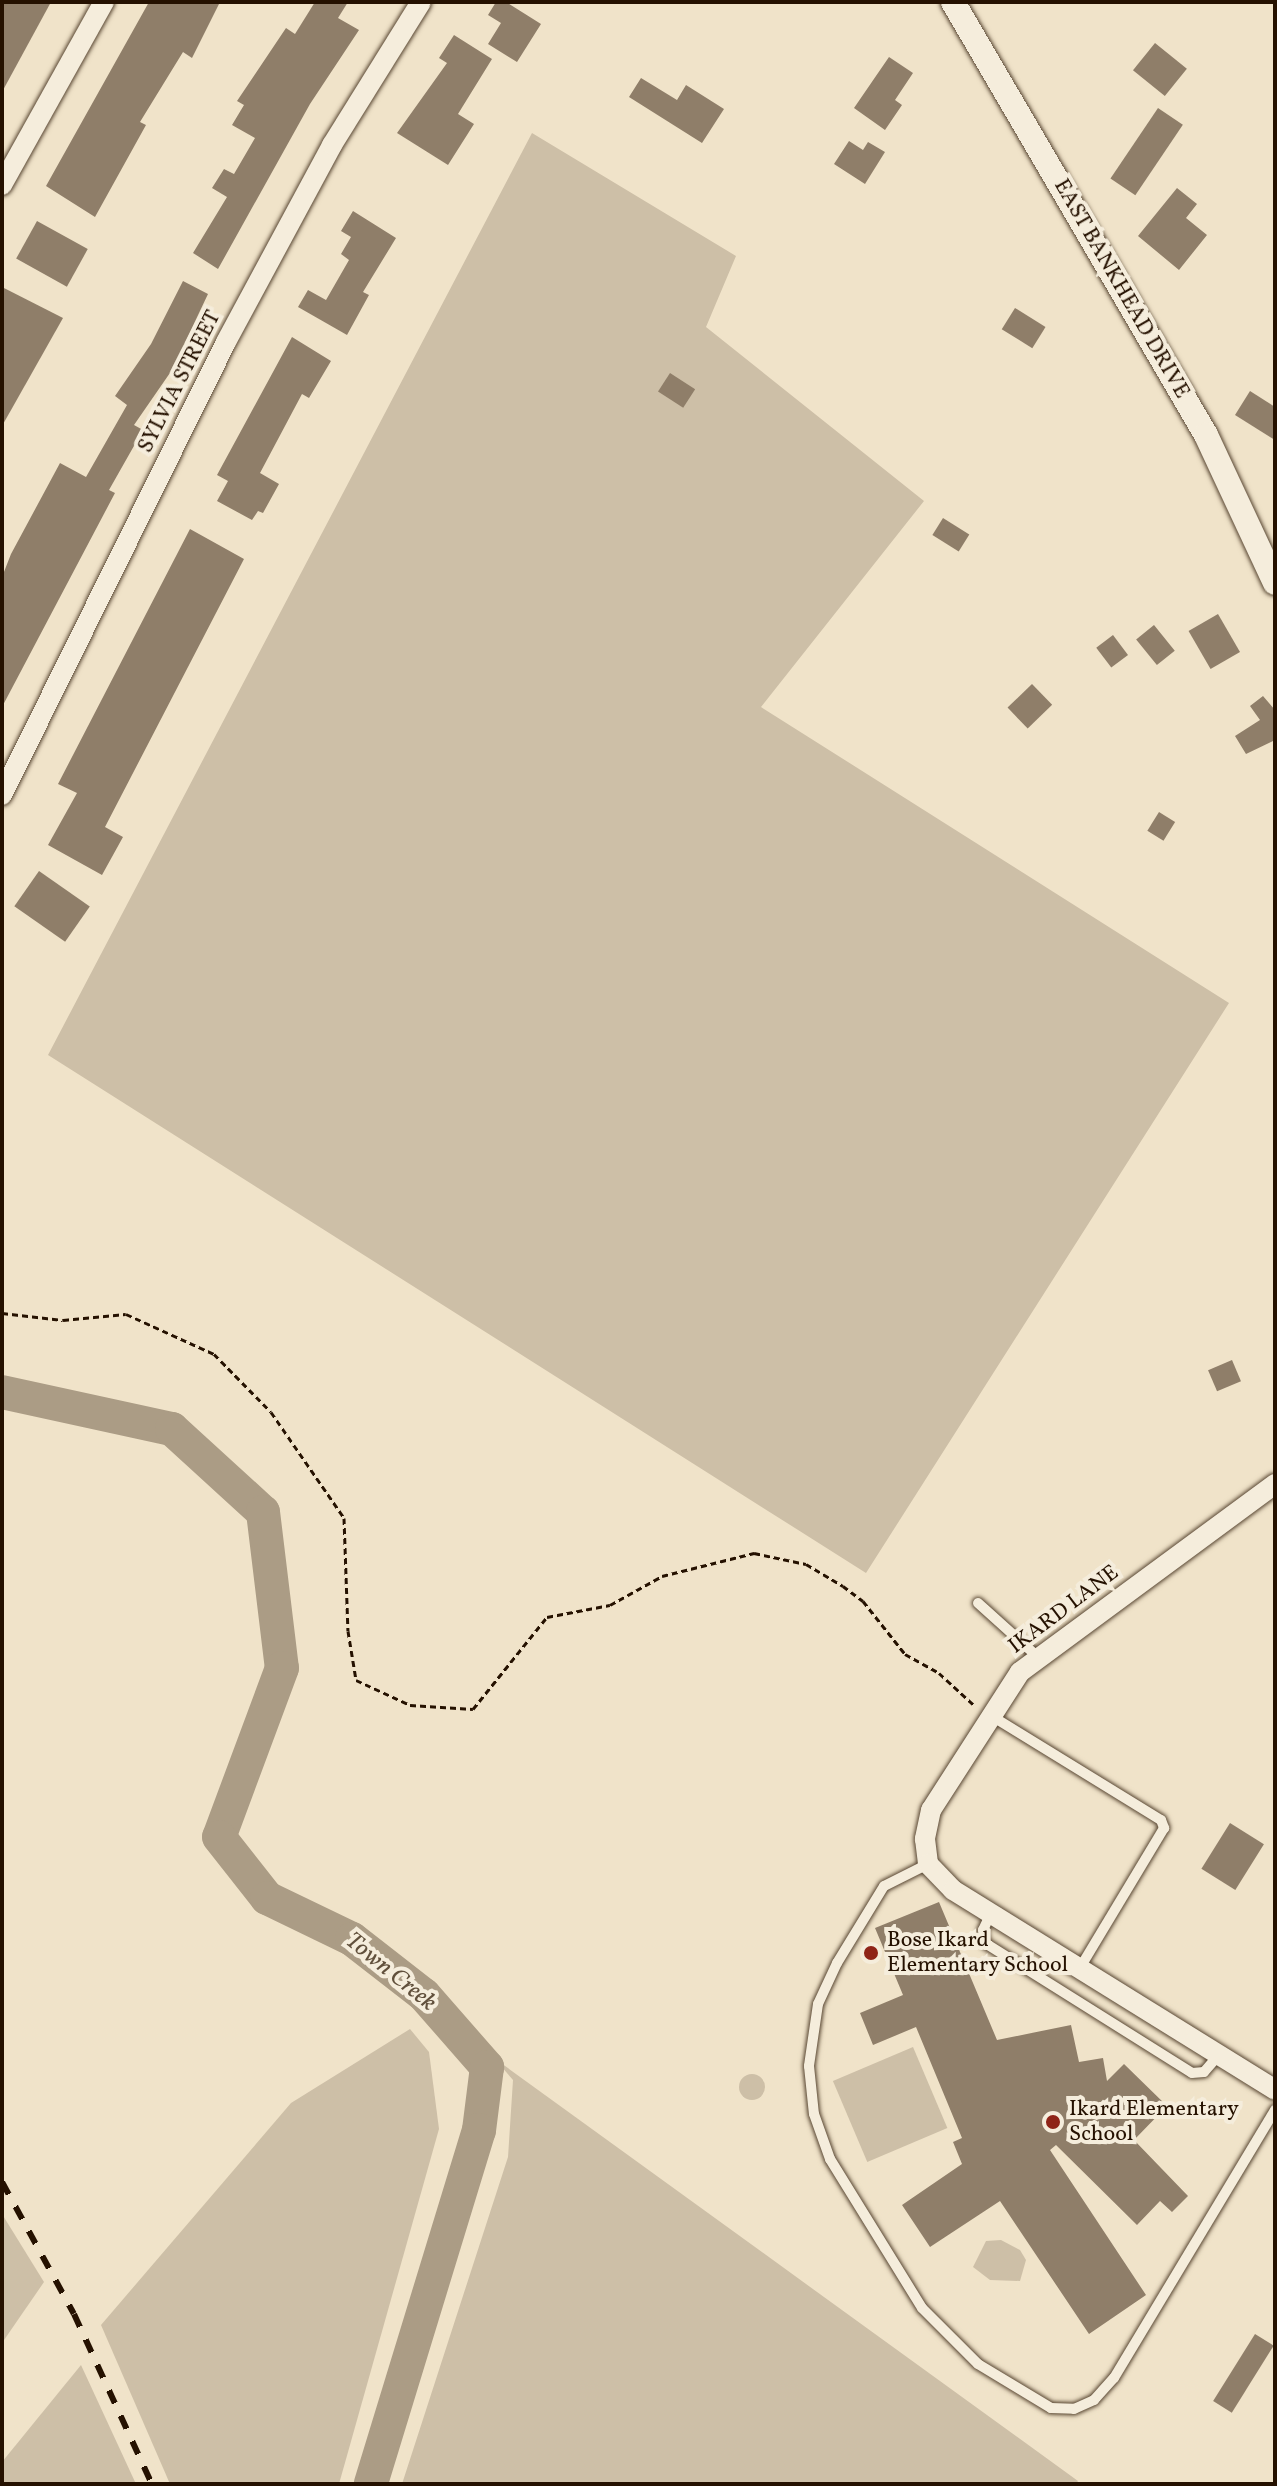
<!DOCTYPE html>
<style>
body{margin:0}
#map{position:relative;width:1277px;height:2486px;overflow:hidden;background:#f0e3c9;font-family:Vollkorn,serif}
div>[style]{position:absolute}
.green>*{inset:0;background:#cdbfa7;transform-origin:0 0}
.round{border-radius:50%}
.river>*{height:34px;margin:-17px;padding:0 17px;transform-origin:17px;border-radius:17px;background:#ab9c85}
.building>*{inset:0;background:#8f7e69;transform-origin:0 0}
.path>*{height:3px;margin-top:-1.5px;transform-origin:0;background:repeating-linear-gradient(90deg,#251100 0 6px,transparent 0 10px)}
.roads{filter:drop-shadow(0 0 2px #584632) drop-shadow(0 0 2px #584632)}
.service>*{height:10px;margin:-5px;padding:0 5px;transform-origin:5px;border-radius:5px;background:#f5eddc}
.minor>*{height:20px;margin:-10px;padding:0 10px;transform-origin:10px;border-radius:10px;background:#f5eddc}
.tertiary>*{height:24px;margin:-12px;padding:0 12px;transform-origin:12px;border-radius:12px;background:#f5eddc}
.rail>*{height:6px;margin-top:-3px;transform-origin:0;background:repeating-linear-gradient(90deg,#251100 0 14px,transparent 0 28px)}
.dots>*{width:22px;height:22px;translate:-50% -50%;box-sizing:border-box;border:4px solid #f5eddc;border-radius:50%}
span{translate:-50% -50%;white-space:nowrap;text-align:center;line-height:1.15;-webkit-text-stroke:8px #f5eddc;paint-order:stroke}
.street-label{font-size:22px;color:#251100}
.poi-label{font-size:22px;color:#251100}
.left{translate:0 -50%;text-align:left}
.water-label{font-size:24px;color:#61503c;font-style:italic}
.frame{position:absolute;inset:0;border:4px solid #251100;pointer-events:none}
</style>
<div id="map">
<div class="green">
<div style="clip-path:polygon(532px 133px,736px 256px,706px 327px,924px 501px,761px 707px,1229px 1003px,866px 1573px,48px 1055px)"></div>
<div style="clip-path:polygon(410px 2029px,429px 2052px,439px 2129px,339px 2484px,170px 2484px,101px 2325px,291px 2103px)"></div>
<div style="left:913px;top:2047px;width:88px;height:87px;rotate:67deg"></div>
<div style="clip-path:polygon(494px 2058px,1078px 2481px,1076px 2484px,402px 2484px,508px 2157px,513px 2080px)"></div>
<div class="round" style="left:739px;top:2074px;width:26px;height:26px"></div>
<div style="clip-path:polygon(2px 2214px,44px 2282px,2px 2343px)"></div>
<div style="clip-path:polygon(1001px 2240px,1020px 2250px,1026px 2260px,1020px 2281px,990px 2280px,973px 2267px,986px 2241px)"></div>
<div style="clip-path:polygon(81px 2365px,136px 2484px,2px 2484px,2px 2462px)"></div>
</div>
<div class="river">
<div style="left:2px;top:1392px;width:174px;rotate:12.3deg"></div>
<div style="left:172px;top:1429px;width:123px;rotate:42.4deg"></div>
<div style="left:263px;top:1512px;width:157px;rotate:83.1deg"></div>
<div style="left:282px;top:1668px;width:180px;rotate:110.4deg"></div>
<div style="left:219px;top:1837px;width:78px;rotate:51.8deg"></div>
<div style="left:267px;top:1898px;width:94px;rotate:25.8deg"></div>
<div style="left:352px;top:1939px;width:91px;rotate:37.9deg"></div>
<div style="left:424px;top:1995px;width:96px;rotate:48.8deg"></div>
<div style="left:487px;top:2067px;width:64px;rotate:97.2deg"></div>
<div style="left:479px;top:2130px;width:370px;rotate:107deg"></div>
</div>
<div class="building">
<div style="clip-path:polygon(2px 2px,51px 2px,2px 92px)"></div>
<div style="clip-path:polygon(149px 2px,220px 2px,192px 58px,183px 52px,140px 122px,146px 125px,95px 217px,46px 186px)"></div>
<div style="clip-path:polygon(315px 2px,348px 2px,338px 18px,359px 30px,310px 104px,218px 269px,193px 253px,227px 197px,212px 188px,224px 169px,234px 174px,255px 138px,232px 125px,244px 105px,237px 101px,286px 28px,295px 34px)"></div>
<div style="clip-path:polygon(496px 2px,506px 2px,541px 24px,517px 62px,488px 44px,501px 23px,488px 15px)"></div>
<div style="clip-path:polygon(454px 35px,492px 59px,458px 114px,474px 124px,448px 165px,397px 133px,447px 63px,439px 58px)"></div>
<div style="left:1155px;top:43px;width:41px;height:35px;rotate:39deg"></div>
<div style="clip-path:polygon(889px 57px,913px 73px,895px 100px,902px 105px,885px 130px,854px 108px)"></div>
<div style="clip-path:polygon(641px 78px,677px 100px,686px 85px,724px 109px,702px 143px,629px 97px)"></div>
<div style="left:1158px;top:108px;width:30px;height:85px;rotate:34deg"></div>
<div style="clip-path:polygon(849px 141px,863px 150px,868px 142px,885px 152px,865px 184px,834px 164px)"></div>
<div style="clip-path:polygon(1177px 188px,1197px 204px,1186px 218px,1207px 235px,1179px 270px,1138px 236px)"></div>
<div style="clip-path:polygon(353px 211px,396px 238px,363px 292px,369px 295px,347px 335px,298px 307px,308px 290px,326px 300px,349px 260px,341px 254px,351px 237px,341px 231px)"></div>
<div style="left:37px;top:221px;width:58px;height:43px;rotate:29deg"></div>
<div style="clip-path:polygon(183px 281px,208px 294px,172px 370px,134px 425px,143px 430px,109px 490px,115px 493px,2px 707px,2px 577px,11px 554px,60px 463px,86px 477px,127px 405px,115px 396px,151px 344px)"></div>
<div style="clip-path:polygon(2px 287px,63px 318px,2px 426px)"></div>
<div style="left:1015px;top:308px;width:36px;height:25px;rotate:32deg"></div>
<div style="clip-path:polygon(292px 337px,331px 361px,309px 398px,302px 394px,260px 473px,279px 484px,263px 513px,258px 511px,252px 520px,217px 501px,228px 481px,217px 475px)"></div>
<div style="left:670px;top:373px;width:30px;height:22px;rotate:33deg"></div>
<div style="clip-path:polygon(1250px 391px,1275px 407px,1275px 440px,1235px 415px)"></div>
<div style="left:943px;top:518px;width:31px;height:20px;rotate:32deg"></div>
<div style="clip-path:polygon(190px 529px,244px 559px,105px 827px,123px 837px,102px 875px,48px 845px,77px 793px,58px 784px)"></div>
<div style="left:1218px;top:614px;width:44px;height:34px;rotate:60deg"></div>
<div style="left:1154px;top:625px;width:33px;height:23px;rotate:51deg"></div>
<div style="left:1113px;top:635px;width:25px;height:21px;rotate:53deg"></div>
<div style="left:1032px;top:684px;width:29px;height:34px;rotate:46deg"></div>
<div style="clip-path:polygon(1263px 696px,1275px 710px,1275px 740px,1246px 754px,1235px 736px,1260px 720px,1250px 706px)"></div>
<div style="left:1159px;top:812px;width:19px;height:22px;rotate:32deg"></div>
<div style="left:39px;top:871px;width:62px;height:43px;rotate:35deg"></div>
<div style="left:1232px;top:1360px;width:23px;height:26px;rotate:67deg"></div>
<div style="left:1230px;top:1823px;width:40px;height:54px;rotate:32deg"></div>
<div style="clip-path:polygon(939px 1902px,997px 2040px,1071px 2025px,1079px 2062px,1103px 2058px,1107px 2081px,1124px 2064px,1167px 2106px,1134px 2140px,1188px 2196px,1172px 2212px,1160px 2201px,1137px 2225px,1056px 2145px,1050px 2150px,1146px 2295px,1089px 2334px,1000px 2201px,930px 2247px,902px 2205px,962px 2164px,953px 2142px,962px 2138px,916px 2027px,873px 2045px,860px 2013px,903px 1995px,875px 1928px)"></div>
<div style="left:1255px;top:2334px;width:22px;height:79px;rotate:32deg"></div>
</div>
<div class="path">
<div style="left:2px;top:1313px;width:61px;rotate:6.5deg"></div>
<div style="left:63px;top:1320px;width:63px;rotate:-5.4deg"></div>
<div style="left:126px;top:1314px;width:97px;rotate:24.4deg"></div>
<div style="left:214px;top:1354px;width:81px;rotate:45.5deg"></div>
<div style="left:271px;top:1412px;width:129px;rotate:55.4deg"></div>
<div style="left:344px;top:1518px;width:113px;rotate:88deg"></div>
<div style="left:348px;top:1631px;width:50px;rotate:80.7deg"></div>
<div style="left:356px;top:1680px;width:60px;rotate:24.8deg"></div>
<div style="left:410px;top:1705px;width:63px;rotate:3.6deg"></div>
<div style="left:473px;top:1709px;width:118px;rotate:-51.2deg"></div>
<div style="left:547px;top:1617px;width:64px;rotate:-10.8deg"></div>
<div style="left:610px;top:1605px;width:60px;rotate:-29.1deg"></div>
<div style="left:662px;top:1576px;width:95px;rotate:-14deg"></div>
<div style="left:754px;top:1553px;width:53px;rotate:11.9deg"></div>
<div style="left:806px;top:1564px;width:43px;rotate:30.7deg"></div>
<div style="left:843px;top:1586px;width:25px;rotate:37deg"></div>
<div style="left:863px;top:1601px;width:68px;rotate:51.6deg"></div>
<div style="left:905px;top:1654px;width:39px;rotate:29deg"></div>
<div style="left:939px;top:1673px;width:49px;rotate:42.5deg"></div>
</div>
<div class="roads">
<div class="service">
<div style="left:978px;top:1603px;width:81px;rotate:42deg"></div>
<div style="left:990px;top:1715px;width:201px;rotate:31.6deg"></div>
<div style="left:1161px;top:1820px;width:9px;rotate:69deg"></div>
<div style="left:1164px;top:1828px;width:163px;rotate:121deg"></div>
<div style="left:928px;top:1864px;width:49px;rotate:153.4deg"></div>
<div style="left:884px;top:1886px;width:90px;rotate:121.4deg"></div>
<div style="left:837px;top:1963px;width:45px;rotate:114.9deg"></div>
<div style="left:818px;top:2004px;width:63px;rotate:98.3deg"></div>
<div style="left:809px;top:2066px;width:48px;rotate:84.1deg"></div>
<div style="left:814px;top:2114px;width:48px;rotate:70.4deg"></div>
<div style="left:830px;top:2159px;width:175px;rotate:58.3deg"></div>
<div style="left:922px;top:2308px;width:79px;rotate:45deg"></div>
<div style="left:978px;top:2364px;width:85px;rotate:31.1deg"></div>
<div style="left:1051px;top:2408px;width:23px;rotate:2deg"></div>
<div style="left:1074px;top:2409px;width:22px;rotate:-24deg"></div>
<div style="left:1094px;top:2400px;width:30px;rotate:-48deg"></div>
<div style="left:1114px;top:2378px;width:313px;rotate:-59deg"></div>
<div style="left:991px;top:1913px;width:19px;rotate:115deg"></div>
<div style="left:983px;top:1930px;width:13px;rotate:81deg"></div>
<div style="left:985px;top:1943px;width:244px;rotate:32.1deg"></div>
<div style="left:1192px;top:2073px;width:12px;rotate:-5deg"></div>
<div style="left:1204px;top:2072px;width:23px;rotate:-49deg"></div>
</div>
<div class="minor">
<div style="left:2px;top:185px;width:210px;rotate:-60.9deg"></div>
<div style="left:2px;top:795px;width:505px;rotate:-63.69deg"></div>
<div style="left:226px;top:342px;width:224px;rotate:-61.7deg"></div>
<div style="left:332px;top:145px;width:168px;rotate:-58.1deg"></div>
<div style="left:1275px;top:1484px;width:317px;rotate:143.6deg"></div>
<div style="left:1020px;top:1672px;width:164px;rotate:122.8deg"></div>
<div style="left:931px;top:1810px;width:30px;rotate:102deg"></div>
<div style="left:925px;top:1839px;width:25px;rotate:83deg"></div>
<div style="left:928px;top:1864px;width:36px;rotate:46deg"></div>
<div style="left:953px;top:1890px;width:379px;rotate:31.8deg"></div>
</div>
<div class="tertiary">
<div style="left:953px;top:2px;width:501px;rotate:59.7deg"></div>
<div style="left:1206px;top:435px;width:163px;rotate:65deg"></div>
</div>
</div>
<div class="rail">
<div style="left:2px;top:2182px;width:150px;rotate:61.4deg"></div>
<div style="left:74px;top:2314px;width:187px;rotate:65.4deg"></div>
</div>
<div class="dots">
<div style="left:871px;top:1953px;background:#8f2418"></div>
<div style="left:1053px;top:2122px;background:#8f2418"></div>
</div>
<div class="street-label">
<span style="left:1121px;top:289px;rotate:60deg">EAST BANKHEAD DRIVE</span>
<span style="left:180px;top:382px;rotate:-63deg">SYLVIA STREET</span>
<span style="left:1064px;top:1610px;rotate:-37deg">IKARD LANE</span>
</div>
<div class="poi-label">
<span class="left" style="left:887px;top:1953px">Bose Ikard<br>Elementary School</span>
<span class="left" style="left:1069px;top:2122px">Ikard Elementary<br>School</span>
</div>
<div class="water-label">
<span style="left:390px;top:1973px;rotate:39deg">Town Creek</span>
</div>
<div class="frame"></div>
</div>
